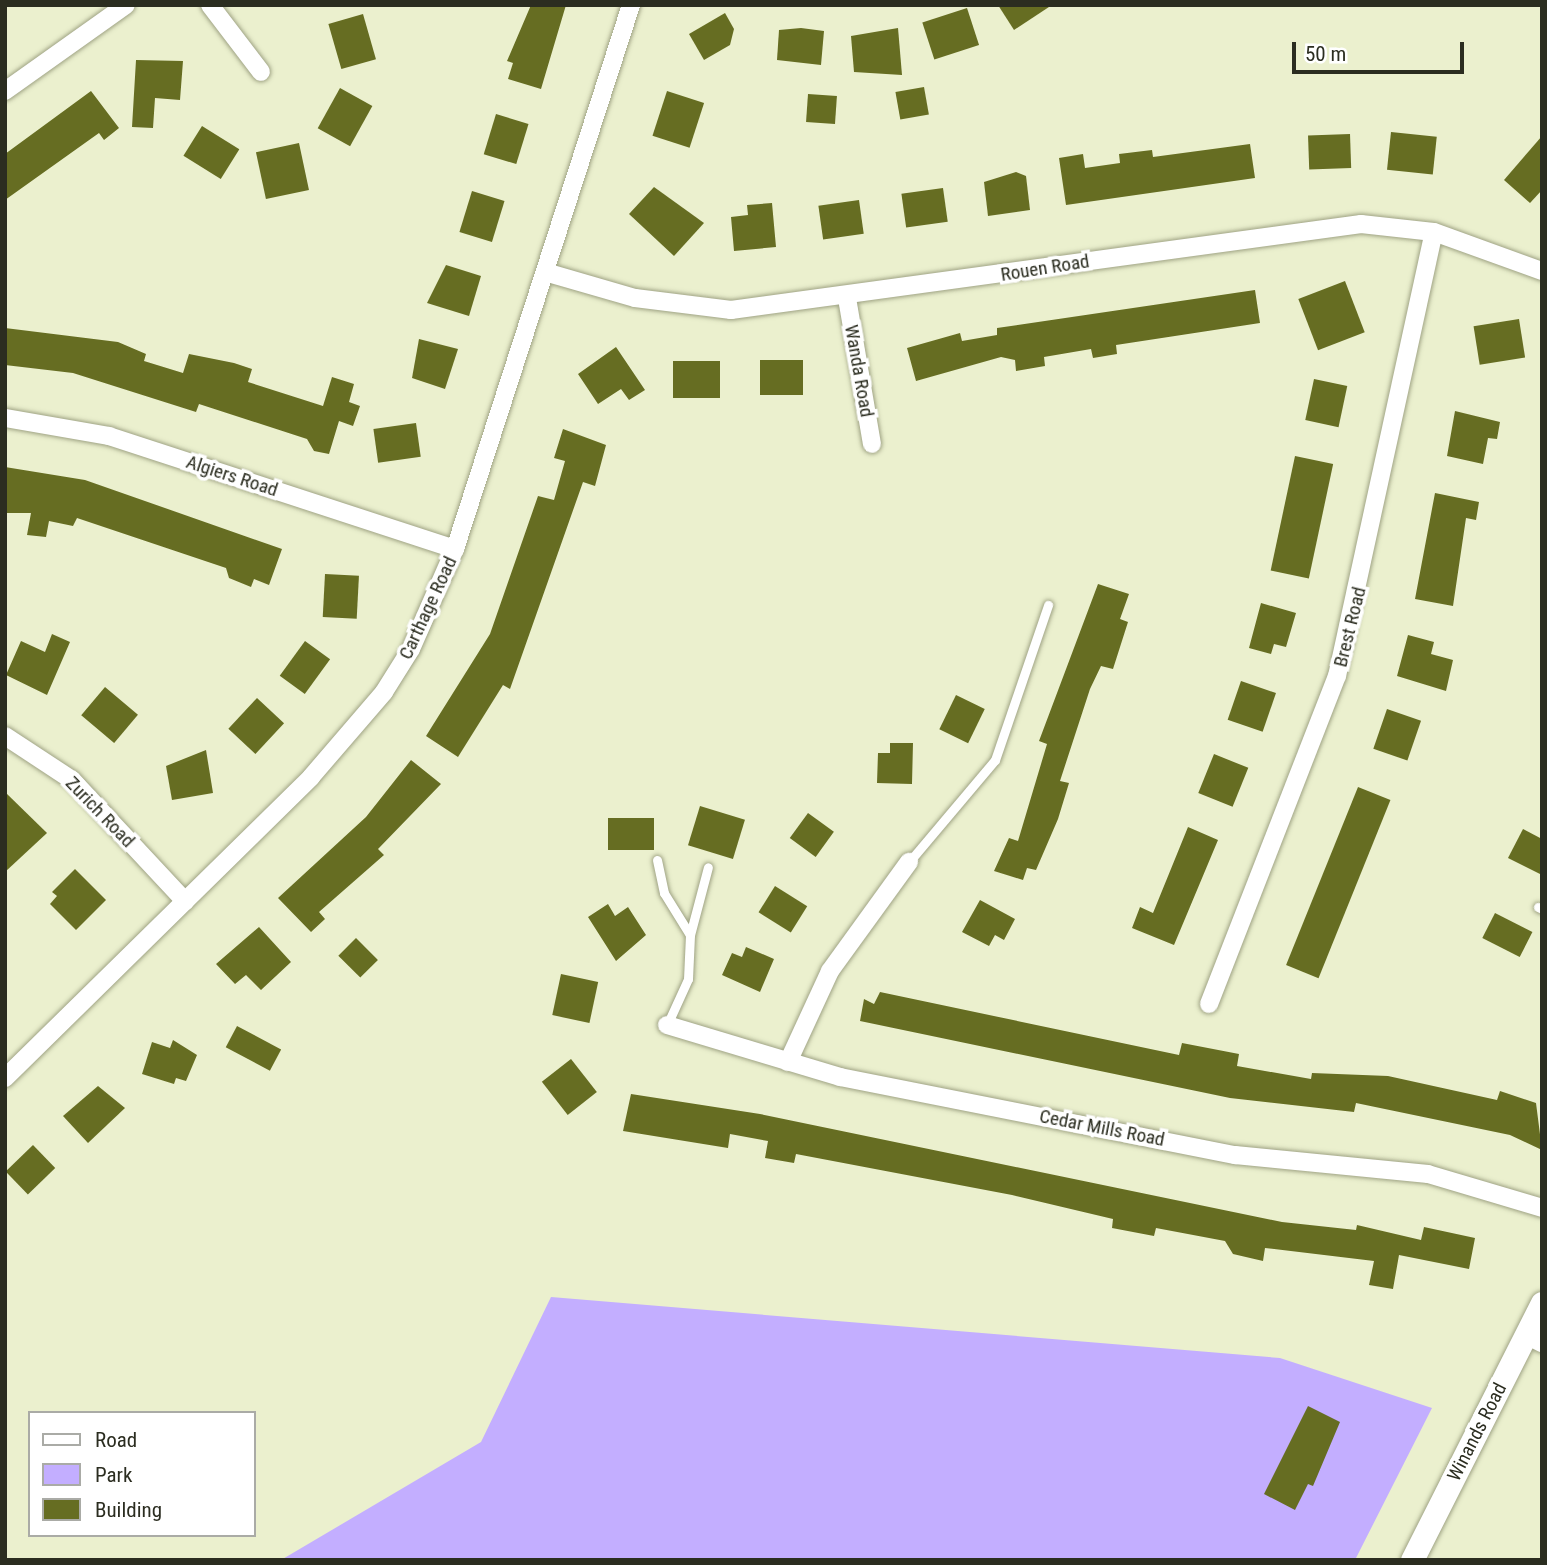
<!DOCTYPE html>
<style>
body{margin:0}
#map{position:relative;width:1547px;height:1565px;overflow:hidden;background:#ebf0ce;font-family:"Roboto Condensed",sans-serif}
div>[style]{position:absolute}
.green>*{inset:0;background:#c3aeff}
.building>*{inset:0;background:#666d22;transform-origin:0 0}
.roads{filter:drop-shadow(0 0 2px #9fa384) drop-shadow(0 0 2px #9fa384)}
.service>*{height:9px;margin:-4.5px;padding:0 4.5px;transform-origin:4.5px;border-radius:4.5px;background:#fff}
.minor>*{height:18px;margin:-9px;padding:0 9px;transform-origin:9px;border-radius:9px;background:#fff}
.tertiary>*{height:23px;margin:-11.5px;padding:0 11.5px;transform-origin:11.5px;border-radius:11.5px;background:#fff}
span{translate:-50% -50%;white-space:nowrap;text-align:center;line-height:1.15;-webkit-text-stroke:7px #fff;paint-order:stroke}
.street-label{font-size:19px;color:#2b2d20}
.frame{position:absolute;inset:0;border:7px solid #2b2d20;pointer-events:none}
.legend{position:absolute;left:28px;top:1411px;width:228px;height:126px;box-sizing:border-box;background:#fff;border:2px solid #aaaba6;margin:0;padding:9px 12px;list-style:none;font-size:21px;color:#2b2d20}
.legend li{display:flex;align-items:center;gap:14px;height:35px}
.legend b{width:35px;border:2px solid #aaaba6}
.scale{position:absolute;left:1292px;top:42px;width:172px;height:32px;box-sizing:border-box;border:4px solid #2b2d20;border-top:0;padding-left:9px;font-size:21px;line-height:24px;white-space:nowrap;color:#2b2d20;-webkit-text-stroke:5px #fff;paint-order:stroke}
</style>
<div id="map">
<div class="green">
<div style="clip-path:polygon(551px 1297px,1280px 1358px,1432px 1408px,1355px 1560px,281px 1560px,481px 1442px)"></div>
</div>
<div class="building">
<div style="clip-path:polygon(531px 5px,566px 5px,541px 89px,508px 79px,513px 63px,507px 61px)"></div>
<div style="clip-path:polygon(998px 5px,1052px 5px,1014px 30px)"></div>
<div style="left:967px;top:8px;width:39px;height:47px;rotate:72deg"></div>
<div style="clip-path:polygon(725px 13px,734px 29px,730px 45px,704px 60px,689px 34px)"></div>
<div style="left:363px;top:14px;width:47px;height:36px;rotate:74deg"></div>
<div style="clip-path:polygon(801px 28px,824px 31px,821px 65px,777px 60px,779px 30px)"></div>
<div style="clip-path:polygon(898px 28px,902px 75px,854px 72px,851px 36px)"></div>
<div style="clip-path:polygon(136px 60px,183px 61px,180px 100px,155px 98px,153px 128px,132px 127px)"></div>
<div style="left:924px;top:87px;width:28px;height:29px;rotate:80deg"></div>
<div style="left:340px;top:88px;width:37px;height:46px;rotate:29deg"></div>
<div style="clip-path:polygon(91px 91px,119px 128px,104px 140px,99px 133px,5px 200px,5px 154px)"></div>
<div style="left:667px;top:91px;width:39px;height:47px;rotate:18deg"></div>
<div style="left:808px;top:94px;width:29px;height:28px;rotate:4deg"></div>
<div style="left:496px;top:114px;width:34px;height:42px;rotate:17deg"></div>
<div style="left:202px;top:126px;width:44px;height:35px;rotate:32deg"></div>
<div style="left:1391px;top:132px;width:46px;height:38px;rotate:6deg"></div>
<div style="left:1350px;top:134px;width:34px;height:42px;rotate:88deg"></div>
<div style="clip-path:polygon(1542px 136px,1542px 190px,1530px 203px,1504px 180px)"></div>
<div style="left:299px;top:143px;width:48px;height:44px;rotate:78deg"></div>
<div style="clip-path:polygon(1250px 144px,1255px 178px,1066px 205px,1059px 158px,1083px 154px,1085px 168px,1120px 163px,1119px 154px,1152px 150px,1153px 157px)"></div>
<div style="clip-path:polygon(1016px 172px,1026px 176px,1030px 210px,988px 216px,984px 182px)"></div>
<div style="clip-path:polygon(654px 187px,704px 223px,674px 256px,629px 214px)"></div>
<div style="left:943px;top:188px;width:34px;height:42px;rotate:82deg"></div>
<div style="left:472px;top:191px;width:34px;height:43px;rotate:17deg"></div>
<div style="left:859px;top:200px;width:34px;height:41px;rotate:82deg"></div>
<div style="clip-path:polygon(772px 203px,776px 247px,734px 251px,731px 217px,748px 215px,747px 205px)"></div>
<div style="clip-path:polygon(446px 265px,481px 276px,469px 316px,427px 303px)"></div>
<div style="left:1345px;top:281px;width:55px;height:50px;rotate:69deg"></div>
<div style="clip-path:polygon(1255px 290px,1260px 323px,1116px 345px,1117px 354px,1093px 358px,1091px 349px,1044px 357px,1045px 366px,1016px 371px,1015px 360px,1001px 357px,916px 381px,907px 348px,960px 333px,962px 341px,997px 335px,997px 328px)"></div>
<div style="left:1519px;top:319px;width:39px;height:46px;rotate:81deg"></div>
<div style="clip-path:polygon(5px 328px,118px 342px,146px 354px,144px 361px,183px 373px,189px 354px,234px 363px,252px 369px,248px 382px,323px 406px,332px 377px,354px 384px,349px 402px,360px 406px,353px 426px,339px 421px,329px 454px,314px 451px,307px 439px,199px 404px,196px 412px,73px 373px,5px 365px)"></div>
<div style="clip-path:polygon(419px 339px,458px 349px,445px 389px,412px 378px)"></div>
<div style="clip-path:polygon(616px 347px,645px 390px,629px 400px,621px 389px,598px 404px,578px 374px)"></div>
<div style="left:803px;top:360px;width:35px;height:43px;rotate:90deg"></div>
<div style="left:673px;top:361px;width:47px;height:37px"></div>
<div style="left:1314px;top:379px;width:34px;height:42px;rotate:12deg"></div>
<div style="clip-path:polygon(1455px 411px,1500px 422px,1497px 439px,1488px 438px,1483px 464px,1447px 456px)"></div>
<div style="left:416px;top:423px;width:34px;height:43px;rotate:82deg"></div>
<div style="clip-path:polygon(563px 429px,606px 445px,595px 486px,583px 482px,510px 689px,503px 685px,458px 757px,426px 736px,490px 634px,538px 496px,554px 500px,565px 461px,554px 458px)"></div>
<div style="left:1295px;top:456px;width:39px;height:117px;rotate:12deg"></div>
<div style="clip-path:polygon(5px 467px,85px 480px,282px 549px,269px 585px,254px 579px,251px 587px,229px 578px,226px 568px,77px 518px,73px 526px,49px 521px,46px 537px,27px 535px,31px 513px,5px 513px)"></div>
<div style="clip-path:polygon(1435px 493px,1479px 502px,1476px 520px,1466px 518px,1453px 606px,1415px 599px)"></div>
<div style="left:325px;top:574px;width:34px;height:43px;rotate:3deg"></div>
<div style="clip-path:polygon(1098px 584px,1129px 594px,1120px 619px,1128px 622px,1113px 669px,1101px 666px,1090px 689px,1060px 781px,1069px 783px,1058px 819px,1036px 870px,1027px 868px,1023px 880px,994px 871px,1009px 838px,1018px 841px,1047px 744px,1039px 741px)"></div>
<div style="clip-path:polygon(1261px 603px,1296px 613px,1286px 647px,1274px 644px,1271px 654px,1249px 648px)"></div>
<div style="clip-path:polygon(52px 634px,70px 642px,47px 695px,6px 675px,21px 641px,45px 652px)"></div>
<div style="clip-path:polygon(1408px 635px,1434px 642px,1431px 654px,1453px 660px,1446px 691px,1397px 676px)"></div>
<div style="left:305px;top:641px;width:31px;height:43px;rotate:36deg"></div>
<div style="left:1241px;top:681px;width:37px;height:41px;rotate:19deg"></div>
<div style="left:105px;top:687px;width:43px;height:37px;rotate:40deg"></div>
<div style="left:956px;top:695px;width:32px;height:38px;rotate:26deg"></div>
<div style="left:257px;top:698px;width:37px;height:42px;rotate:43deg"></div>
<div style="left:1387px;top:709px;width:36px;height:42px;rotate:19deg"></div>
<div style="clip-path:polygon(890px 743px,913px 743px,912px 784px,877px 783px,878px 753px,890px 753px)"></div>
<div style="clip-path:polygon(206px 750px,213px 793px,172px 800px,166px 766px)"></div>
<div style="left:1214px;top:754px;width:37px;height:42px;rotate:22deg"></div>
<div style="clip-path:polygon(411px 760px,441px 784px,378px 849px,384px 855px,319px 912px,325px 919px,311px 932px,278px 898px,366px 817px)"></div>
<div style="left:1358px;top:787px;width:35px;height:192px;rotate:22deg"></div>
<div style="clip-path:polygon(5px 792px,47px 833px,5px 872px)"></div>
<div style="left:700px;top:806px;width:47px;height:41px;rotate:17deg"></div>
<div style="left:808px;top:813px;width:32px;height:31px;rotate:36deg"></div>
<div style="left:608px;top:818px;width:46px;height:32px"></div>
<div style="clip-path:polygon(1188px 827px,1218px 840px,1174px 945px,1132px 928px,1140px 907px,1153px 913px)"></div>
<div style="clip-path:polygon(1523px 829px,1542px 839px,1542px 875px,1508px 858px)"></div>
<div style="clip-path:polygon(75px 869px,106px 900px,76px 930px,50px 904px,57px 896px,52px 892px)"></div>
<div style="left:775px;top:886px;width:38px;height:31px;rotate:32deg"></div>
<div style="clip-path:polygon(980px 900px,1015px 919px,1004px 940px,995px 935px,989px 946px,962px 932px)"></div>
<div style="clip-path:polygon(608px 904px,615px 916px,628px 907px,646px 935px,616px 961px,588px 917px)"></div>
<div style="left:1495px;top:913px;width:42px;height:28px;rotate:27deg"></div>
<div style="clip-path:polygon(259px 927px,291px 962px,261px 990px,246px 975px,235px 984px,216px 964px)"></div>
<div style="left:356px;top:938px;width:31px;height:25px;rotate:45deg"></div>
<div style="clip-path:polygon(746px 947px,774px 959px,760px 992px,722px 975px,732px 953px,742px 957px)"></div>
<div style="left:561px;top:974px;width:38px;height:42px;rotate:12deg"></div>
<div style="clip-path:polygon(880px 992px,1179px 1055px,1182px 1043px,1239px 1054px,1237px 1066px,1311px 1079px,1312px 1073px,1388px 1076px,1497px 1100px,1500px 1091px,1536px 1103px,1542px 1150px,1510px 1135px,1356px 1103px,1354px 1112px,1230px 1098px,860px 1021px,864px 999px,874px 1004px)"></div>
<div style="left:237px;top:1026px;width:50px;height:24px;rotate:28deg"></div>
<div style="clip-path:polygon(173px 1040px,197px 1055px,186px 1081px,176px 1078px,174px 1084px,142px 1074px,152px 1042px,170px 1048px)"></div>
<div style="left:571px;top:1059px;width:42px;height:37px;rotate:52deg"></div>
<div style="clip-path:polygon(98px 1086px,125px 1108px,88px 1143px,63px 1116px)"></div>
<div style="clip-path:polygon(631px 1094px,760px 1114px,1282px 1222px,1356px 1230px,1357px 1225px,1421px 1240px,1424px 1227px,1475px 1238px,1469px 1269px,1399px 1255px,1393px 1289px,1369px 1285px,1374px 1261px,1265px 1248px,1263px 1261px,1233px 1254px,1225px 1241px,1156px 1228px,1154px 1236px,1112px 1228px,1113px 1219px,1012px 1195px,796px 1154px,794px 1163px,765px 1158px,768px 1141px,730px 1134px,728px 1148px,623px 1131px)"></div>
<div style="left:33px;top:1145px;width:32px;height:38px;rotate:46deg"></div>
<div style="clip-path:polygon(1308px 1406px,1340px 1422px,1313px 1486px,1308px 1484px,1295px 1510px,1264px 1494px)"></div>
</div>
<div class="roads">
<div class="service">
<div style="left:657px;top:860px;width:34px;rotate:78deg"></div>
<div style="left:664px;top:893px;width:49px;rotate:58.2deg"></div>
<div style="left:690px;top:935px;width:44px;rotate:92.6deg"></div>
<div style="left:688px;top:979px;width:51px;rotate:114.5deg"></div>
<div style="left:909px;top:862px;width:133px;rotate:-49.9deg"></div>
<div style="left:995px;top:760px;width:164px;rotate:-71.1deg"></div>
<div style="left:1538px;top:907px;width:4px;rotate:27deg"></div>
<div style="left:690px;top:935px;width:70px;rotate:-75.2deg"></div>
</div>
<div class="minor">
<div style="left:210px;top:5px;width:84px;rotate:52.7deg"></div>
<div style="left:5px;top:91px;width:148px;rotate:-35.4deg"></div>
<div style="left:545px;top:272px;width:94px;rotate:16.1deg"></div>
<div style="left:635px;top:298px;width:97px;rotate:7.1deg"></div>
<div style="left:731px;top:310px;width:636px;rotate:-7.77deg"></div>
<div style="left:1361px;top:224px;width:73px;rotate:6.3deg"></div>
<div style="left:1434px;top:232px;width:115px;rotate:19.9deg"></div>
<div style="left:847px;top:298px;width:148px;rotate:80.3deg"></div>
<div style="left:5px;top:418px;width:106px;rotate:9.8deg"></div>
<div style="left:109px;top:436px;width:364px;rotate:18.1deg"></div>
<div style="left:5px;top:736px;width:80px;rotate:33.3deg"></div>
<div style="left:72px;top:780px;width:166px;rotate:47deg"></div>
<div style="left:1209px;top:1004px;width:352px;rotate:-68.7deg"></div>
<div style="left:1337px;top:676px;width:454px;rotate:-77.7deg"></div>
<div style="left:667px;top:1025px;width:181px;rotate:16.7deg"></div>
<div style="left:840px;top:1077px;width:403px;rotate:11.2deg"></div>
<div style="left:1235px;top:1155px;width:194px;rotate:5.6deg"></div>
<div style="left:1428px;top:1174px;width:119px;rotate:16.6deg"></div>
<div style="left:788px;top:1062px;width:100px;rotate:-65.2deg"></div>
<div style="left:830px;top:971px;width:135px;rotate:-54.1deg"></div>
<div style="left:5px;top:1078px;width:429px;rotate:-44.5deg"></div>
<div style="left:311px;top:777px;width:112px;rotate:-49.3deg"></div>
<div style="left:384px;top:692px;width:51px;rotate:-57.9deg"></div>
<div style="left:411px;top:649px;width:109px;rotate:-66.3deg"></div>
<div style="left:455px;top:549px;width:572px;rotate:-72.07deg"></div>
<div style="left:1526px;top:1335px;width:18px;rotate:27deg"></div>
</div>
<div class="tertiary">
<div style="left:1412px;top:1560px;width:288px;rotate:-63.2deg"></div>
</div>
</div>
<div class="street-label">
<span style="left:1045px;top:268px;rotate:-9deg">Rouen Road</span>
<span style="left:859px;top:371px;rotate:80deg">Wanda Road</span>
<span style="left:232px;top:476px;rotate:18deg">Algiers Road</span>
<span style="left:428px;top:608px;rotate:-65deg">Carthage Road</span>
<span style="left:1350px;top:627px;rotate:-76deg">Brest Road</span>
<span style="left:100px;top:812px;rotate:46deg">Zurich Road</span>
<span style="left:1102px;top:1128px;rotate:11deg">Cedar Mills Road</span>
<span style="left:1477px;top:1432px;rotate:-63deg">Winands Road</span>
</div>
<div class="frame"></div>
<ul class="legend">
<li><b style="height:9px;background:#fff"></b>Road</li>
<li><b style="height:19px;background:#c3aeff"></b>Park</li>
<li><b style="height:19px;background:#666d22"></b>Building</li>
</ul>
<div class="scale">50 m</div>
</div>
